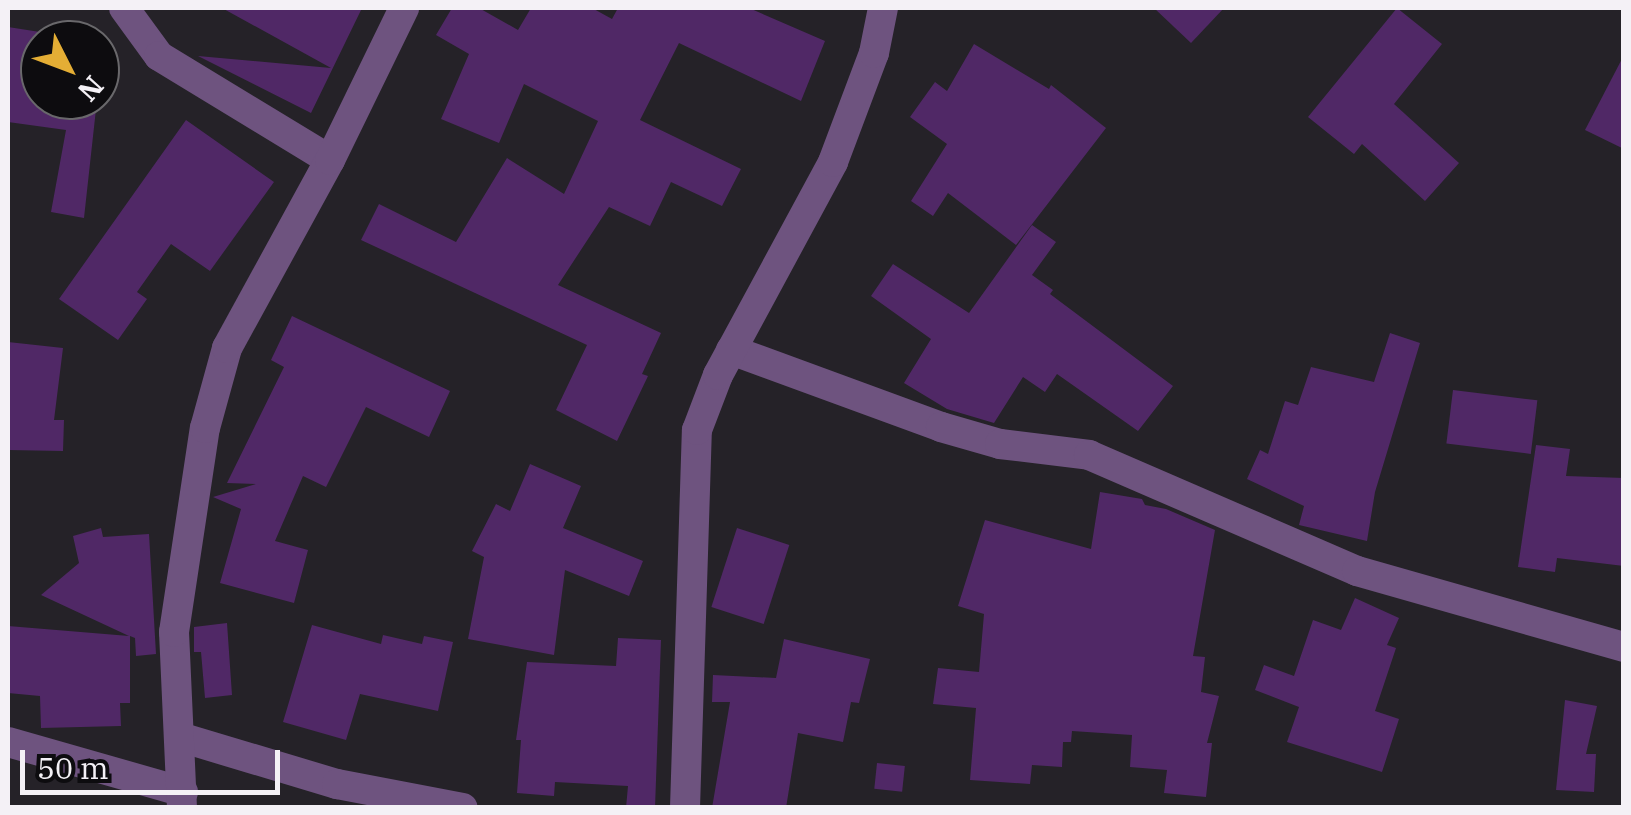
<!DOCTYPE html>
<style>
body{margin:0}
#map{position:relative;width:1631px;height:815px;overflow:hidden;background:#252228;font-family:"IBM Plex Serif",serif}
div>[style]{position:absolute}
.building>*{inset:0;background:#502866;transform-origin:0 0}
.street>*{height:30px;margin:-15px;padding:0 15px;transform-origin:15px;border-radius:15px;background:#6e537f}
span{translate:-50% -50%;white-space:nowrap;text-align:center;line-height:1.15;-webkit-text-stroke:9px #0d0c0f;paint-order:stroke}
.frame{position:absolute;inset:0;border:10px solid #f4f1f6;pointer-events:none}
.north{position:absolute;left:20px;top:20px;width:100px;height:100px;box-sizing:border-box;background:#0d0c0f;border:2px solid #69686b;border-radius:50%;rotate:132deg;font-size:28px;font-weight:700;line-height:40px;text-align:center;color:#f4f1f6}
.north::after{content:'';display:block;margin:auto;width:35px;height:45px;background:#e4ae35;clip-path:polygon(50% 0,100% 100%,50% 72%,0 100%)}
.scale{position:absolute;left:20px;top:750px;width:260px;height:45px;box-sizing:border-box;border:5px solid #f4f1f6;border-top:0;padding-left:12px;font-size:30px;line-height:35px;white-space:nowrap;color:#f4f1f6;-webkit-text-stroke:8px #0d0c0f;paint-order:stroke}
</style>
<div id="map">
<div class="building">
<div style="clip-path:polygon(222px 8px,362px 8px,311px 113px,198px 56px,331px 68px)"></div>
<div style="clip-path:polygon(452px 8px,479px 8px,518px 30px,531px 8px,592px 8px,612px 19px,618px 8px,749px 8px,825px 41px,801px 101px,679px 43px,640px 120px,741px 169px,722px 206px,671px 182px,650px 226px,609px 207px,558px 285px,661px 333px,642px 374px,648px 376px,617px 441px,556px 410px,587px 345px,361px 240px,379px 204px,456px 242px,507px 158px,564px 194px,598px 121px,524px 84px,499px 143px,441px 119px,469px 54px,436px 35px)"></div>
<div style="clip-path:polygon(1154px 8px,1224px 8px,1191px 43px)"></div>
<div style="clip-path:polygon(1397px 8px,1442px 44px,1394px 104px,1459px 163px,1425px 201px,1362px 144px,1354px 154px,1308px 117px)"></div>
<div style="clip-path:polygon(8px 27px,40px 32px,40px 100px,97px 100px,84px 218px,51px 212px,66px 130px,8px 122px)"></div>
<div style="clip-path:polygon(974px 44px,1049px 89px,1051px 85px,1106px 128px,1016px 245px,948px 193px,933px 216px,911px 201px,947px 144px,910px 117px,935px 82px,947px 91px)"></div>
<div style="clip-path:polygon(1624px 55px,1624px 149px,1585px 130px)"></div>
<div style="clip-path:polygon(186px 120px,274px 182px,210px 271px,171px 244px,137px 292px,147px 299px,118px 340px,59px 299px)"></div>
<div style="clip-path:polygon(1032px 225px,1056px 242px,1032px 275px,1053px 290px,1050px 294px,1173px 386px,1138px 431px,1057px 374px,1045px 392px,1023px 377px,994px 423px,947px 409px,904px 383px,931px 339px,871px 296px,893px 264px,969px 313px)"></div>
<div style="clip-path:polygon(292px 316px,450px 391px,429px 437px,366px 407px,326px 487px,303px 476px,275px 541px,308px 550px,294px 603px,220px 583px,241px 509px,213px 497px,256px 484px,227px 483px,284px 367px,271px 360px)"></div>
<div style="clip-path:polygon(1390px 333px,1420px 343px,1375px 492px,1367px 541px,1299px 525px,1304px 506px,1247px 479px,1260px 450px,1268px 454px,1285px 401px,1298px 405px,1311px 367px,1374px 382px)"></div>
<div style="clip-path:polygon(8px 342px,63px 348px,54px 420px,64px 420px,63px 451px,8px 450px)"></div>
<div style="left:1453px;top:390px;width:85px;height:54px;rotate:7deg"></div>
<div style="clip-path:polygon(1536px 445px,1570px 449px,1566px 476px,1624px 478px,1624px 566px,1557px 558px,1555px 572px,1518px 567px)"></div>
<div style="clip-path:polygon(530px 464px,581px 486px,563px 528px,643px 561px,629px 596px,565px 570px,554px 655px,468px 639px,484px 557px,472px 551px,496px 504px,510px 511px)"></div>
<div style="clip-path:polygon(1100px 492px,1142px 499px,1145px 505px,1166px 509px,1215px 530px,1193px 656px,1205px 657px,1201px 692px,1219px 696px,1207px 743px,1212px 743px,1206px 797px,1164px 793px,1167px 770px,1130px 767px,1132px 735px,1072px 731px,1071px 742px,1063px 742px,1062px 767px,1032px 765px,1030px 784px,970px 780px,976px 708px,933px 704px,938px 668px,979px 672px,984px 614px,958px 606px,985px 520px,1091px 549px)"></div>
<div style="clip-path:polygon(101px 528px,103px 537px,149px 534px,156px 654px,136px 656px,135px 638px,130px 636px,130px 703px,120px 703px,121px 726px,41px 728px,40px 696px,8px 693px,8px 626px,129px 636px,41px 595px,79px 563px,73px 536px)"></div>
<div style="left:737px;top:528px;width:55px;height:83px;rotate:18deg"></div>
<div style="clip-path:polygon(1355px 598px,1399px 618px,1387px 645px,1396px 648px,1375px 711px,1399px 719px,1382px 772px,1287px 742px,1299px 707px,1255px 690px,1264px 665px,1294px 676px,1313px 620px,1341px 630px)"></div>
<div style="clip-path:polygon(227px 623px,232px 695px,205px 698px,201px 652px,194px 652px,194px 627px)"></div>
<div style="clip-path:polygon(312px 625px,381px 644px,383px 635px,422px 644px,424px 636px,453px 642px,438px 711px,360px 694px,346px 740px,283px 722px)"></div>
<div style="clip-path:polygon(618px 638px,661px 640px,655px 808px,626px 808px,628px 786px,555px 782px,554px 796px,517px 793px,521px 740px,516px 740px,527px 662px,616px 666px)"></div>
<div style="clip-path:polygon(784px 639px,870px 659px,859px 703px,851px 702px,843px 742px,798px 733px,786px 808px,712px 808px,730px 702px,712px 702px,713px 675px,776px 678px)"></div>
<div style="clip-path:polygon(1565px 700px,1597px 706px,1586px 754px,1596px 754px,1594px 792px,1556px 790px)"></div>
<div style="left:877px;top:763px;width:28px;height:26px;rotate:6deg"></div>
</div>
<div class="street">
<div style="left:124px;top:8px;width:59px;rotate:53.9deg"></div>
<div style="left:159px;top:56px;width:200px;rotate:31.3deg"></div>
<div style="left:731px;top:350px;width:224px;rotate:20.1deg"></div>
<div style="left:941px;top:427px;width:61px;rotate:16.1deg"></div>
<div style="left:1000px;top:444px;width:90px;rotate:7deg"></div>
<div style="left:1089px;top:455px;width:292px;rotate:23.4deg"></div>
<div style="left:1357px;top:571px;width:278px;rotate:15.9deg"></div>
<div style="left:180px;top:737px;width:164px;rotate:16.7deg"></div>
<div style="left:337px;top:784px;width:128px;rotate:10.8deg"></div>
<div style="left:8px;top:742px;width:182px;rotate:15.9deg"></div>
<div style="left:182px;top:808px;width:176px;rotate:-92.6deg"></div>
<div style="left:174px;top:632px;width:206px;rotate:-81.4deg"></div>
<div style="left:205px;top:428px;width:83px;rotate:-74.6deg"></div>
<div style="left:227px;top:348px;width:214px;rotate:-61.3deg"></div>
<div style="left:330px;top:160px;width:169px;rotate:-64deg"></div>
<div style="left:685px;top:808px;width:378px;rotate:-88.2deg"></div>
<div style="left:697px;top:430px;width:59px;rotate:-69.1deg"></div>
<div style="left:718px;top:375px;width:242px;rotate:-61.6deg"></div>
<div style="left:833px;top:162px;width:116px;rotate:-69.4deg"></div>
<div style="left:874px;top:53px;width:46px;rotate:-78.7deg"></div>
</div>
<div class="frame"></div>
<div class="north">N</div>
<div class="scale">50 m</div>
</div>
